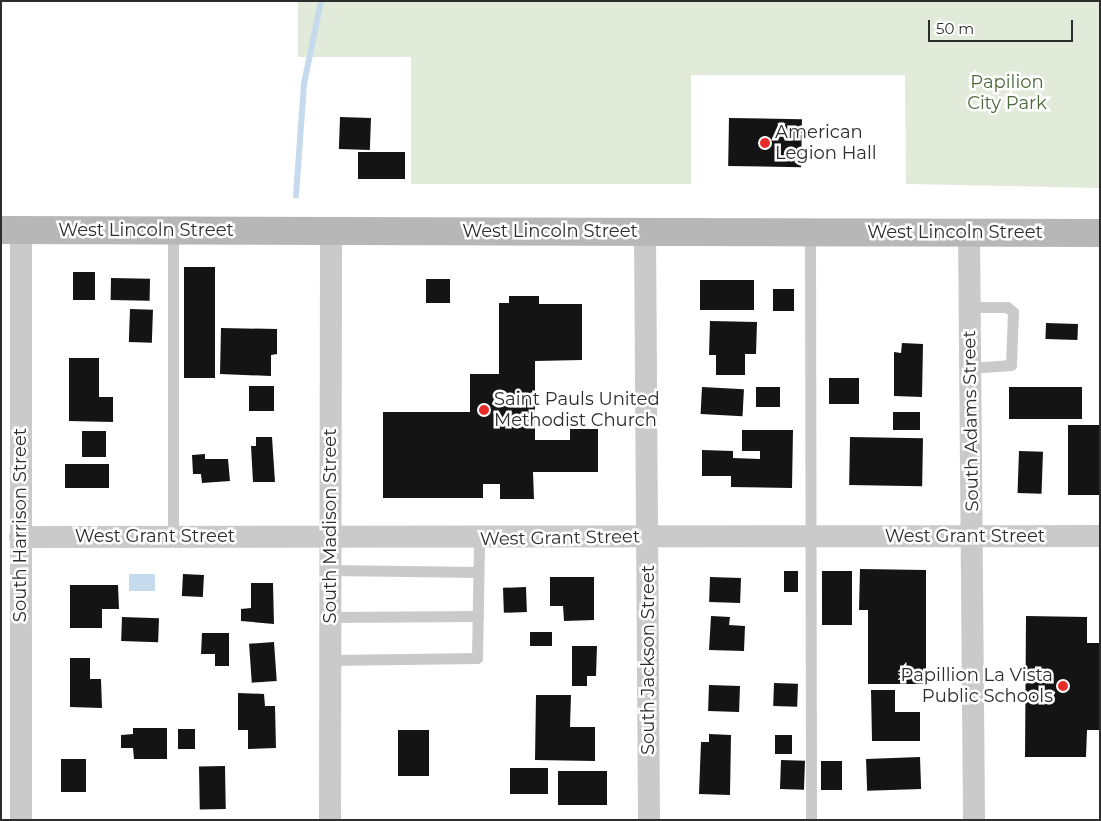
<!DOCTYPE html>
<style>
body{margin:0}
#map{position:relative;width:1101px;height:821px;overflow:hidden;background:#fff;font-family:Montserrat,sans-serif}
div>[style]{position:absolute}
.green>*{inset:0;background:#e2ebda}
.water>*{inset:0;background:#c5daec;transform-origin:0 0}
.stream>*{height:5.5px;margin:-2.75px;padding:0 2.75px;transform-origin:2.75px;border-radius:2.75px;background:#c5daec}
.building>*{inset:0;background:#141414;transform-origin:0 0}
.lane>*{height:11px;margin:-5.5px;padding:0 5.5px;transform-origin:5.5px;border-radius:5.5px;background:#cacaca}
.street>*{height:22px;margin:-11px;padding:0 11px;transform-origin:11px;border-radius:11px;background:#cacaca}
.secondary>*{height:28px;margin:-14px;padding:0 14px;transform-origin:14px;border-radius:14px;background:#b7b7b7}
.dots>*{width:14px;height:14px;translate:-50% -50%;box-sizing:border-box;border:2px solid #fff;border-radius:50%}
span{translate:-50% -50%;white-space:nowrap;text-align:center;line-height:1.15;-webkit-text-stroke:5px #fff;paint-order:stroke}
.park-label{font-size:18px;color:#4c6a39}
.poi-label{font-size:18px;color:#2d2d2d}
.left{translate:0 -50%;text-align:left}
.right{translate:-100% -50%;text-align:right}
.street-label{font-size:18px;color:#2d2d2d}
.frame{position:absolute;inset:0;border:2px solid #2d2d2d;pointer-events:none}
.scale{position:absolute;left:928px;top:20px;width:145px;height:22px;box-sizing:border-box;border:2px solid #2d2d2d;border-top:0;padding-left:6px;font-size:15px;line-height:18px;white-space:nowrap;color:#2d2d2d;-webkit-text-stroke:4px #fff;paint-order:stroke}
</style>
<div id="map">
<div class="green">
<div style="clip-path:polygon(298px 1px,1100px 1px,1100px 188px,906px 184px,905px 75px,691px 75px,691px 184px,411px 184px,411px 57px,298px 57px)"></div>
</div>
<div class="water">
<div style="left:129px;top:574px;width:26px;height:17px"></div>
</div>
<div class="stream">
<div style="left:296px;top:196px;width:112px;rotate:-85.9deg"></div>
<div style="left:304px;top:84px;width:85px;rotate:-78.4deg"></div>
</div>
<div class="building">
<div style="left:340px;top:117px;width:31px;height:32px;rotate:2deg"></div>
<div style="left:729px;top:118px;width:73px;height:48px;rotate:1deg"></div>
<div style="left:358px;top:152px;width:47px;height:27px"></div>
<div style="left:184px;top:267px;width:31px;height:111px"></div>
<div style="left:73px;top:272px;width:22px;height:28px"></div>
<div style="left:111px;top:278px;width:39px;height:22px;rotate:1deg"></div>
<div style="left:450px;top:279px;width:24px;height:24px;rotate:90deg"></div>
<div style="left:754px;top:280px;width:30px;height:54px;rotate:90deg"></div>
<div style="left:773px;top:289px;width:21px;height:22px"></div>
<div style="clip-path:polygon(509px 296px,539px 296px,539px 304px,582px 304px,582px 360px,535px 361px,535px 440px,570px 440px,570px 429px,598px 429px,598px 472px,533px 472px,534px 499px,500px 499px,500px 484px,483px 484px,483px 498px,383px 498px,383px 412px,470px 412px,470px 374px,499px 374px,499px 303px,509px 303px)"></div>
<div style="left:130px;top:309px;width:23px;height:33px;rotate:2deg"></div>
<div style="clip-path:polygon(710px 321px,757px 322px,756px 354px,745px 354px,745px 375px,716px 375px,716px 355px,709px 355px)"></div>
<div style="left:1046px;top:323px;width:32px;height:16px;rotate:2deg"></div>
<div style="clip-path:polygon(221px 328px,277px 329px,277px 354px,271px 355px,271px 376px,220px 374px)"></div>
<div style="clip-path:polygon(902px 343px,923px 344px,922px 397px,894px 396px,894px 352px,901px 353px)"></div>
<div style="clip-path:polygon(69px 358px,99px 358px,99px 397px,113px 397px,113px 422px,69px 421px)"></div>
<div style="left:829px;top:378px;width:30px;height:26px"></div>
<div style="left:249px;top:386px;width:25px;height:25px"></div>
<div style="left:702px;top:387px;width:42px;height:27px;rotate:3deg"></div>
<div style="left:756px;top:387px;width:24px;height:20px"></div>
<div style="left:1082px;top:387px;width:32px;height:73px;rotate:90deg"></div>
<div style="left:920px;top:412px;width:18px;height:27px;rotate:90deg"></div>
<div style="left:1068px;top:425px;width:32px;height:70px"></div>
<div style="clip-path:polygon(742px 430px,793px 430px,792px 488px,731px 487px,731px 476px,702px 476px,702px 450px,733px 451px,733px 458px,760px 459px,760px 451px,742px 451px)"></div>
<div style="left:82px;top:431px;width:24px;height:26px"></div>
<div style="clip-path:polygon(256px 437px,272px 437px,275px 482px,253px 482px,251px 446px,256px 446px)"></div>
<div style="left:850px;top:437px;width:73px;height:48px;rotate:1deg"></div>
<div style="left:1019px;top:451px;width:24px;height:42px;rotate:2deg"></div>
<div style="clip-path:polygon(205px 454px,205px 459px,228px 459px,230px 481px,202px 483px,201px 474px,193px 474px,192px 455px)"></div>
<div style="left:65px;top:464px;width:44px;height:24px"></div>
<div style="clip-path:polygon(860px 569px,926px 570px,926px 684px,868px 684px,868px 610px,859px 610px)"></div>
<div style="left:784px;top:571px;width:14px;height:21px"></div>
<div style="left:852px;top:571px;width:54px;height:30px;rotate:90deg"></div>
<div style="left:183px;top:574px;width:21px;height:22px;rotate:3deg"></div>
<div style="clip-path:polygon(550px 577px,594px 577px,594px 620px,564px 621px,563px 606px,550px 606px)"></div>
<div style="left:710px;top:577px;width:31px;height:25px;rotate:2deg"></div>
<div style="clip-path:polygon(251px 583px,273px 583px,274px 624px,241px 621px,241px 609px,251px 608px)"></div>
<div style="clip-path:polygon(70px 585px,118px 585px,119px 609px,102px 609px,102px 628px,70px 628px)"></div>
<div style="left:526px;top:587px;width:25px;height:23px;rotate:88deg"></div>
<div style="clip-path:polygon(711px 616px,730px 617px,729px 625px,745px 626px,744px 651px,709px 650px)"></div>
<div style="clip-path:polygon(1026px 616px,1087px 617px,1087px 643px,1100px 643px,1100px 730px,1087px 730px,1086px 757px,1025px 757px)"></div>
<div style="left:122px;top:617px;width:37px;height:24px;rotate:2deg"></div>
<div style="left:530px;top:632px;width:22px;height:14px"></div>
<div style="clip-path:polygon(202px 633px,229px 633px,229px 666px,215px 666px,215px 654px,201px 654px)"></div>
<div style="left:274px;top:642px;width:39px;height:25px;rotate:86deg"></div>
<div style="clip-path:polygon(572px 646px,597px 646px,596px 676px,587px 676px,587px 686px,572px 686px)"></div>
<div style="clip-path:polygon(70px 658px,90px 658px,90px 679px,101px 679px,102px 708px,70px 707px)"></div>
<div style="left:774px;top:683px;width:24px;height:23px;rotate:2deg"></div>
<div style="left:709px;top:685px;width:31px;height:26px;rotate:2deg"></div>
<div style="clip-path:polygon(871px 690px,895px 690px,895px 712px,920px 712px,920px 741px,872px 741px)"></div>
<div style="clip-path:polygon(238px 693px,264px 694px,265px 706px,275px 706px,276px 748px,248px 749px,248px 730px,238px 730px)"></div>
<div style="clip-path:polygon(536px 695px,571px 695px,570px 727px,595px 727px,595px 761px,535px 760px)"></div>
<div style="clip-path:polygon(133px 728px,167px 728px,167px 759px,134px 759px,133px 748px,121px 748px,121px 735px,133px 734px)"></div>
<div style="left:178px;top:729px;width:17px;height:20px"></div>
<div style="left:398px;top:730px;width:31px;height:46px"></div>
<div style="clip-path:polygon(709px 734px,731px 735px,730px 795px,699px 794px,701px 742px,709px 742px)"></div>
<div style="left:775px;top:735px;width:17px;height:19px"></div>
<div style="left:920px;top:757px;width:32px;height:54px;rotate:88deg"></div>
<div style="left:61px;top:759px;width:25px;height:33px"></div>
<div style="left:781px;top:760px;width:24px;height:29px;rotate:2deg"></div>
<div style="left:821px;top:761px;width:21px;height:29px"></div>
<div style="left:225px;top:766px;width:43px;height:26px;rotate:89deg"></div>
<div style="left:510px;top:768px;width:38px;height:26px"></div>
<div style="left:558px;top:771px;width:49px;height:34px"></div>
</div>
<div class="lane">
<div style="left:810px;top:232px;width:588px;rotate:89.9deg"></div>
<div style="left:970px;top:307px;width:37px"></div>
<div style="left:1007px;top:307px;width:8px;rotate:40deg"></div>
<div style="left:1013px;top:312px;width:53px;rotate:92.2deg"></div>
<div style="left:1011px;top:365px;width:41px;rotate:175.8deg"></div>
<div style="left:173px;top:536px;width:305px;rotate:-90deg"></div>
<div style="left:330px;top:570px;width:148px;rotate:0.8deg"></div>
<div style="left:330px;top:617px;width:148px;rotate:-0.4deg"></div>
<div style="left:330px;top:660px;width:147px;rotate:-0.8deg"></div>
<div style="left:477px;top:658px;width:119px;rotate:-89deg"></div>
</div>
<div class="street">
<div style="left:645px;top:231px;width:589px;rotate:89.61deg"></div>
<div style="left:969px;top:232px;width:588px;rotate:89.51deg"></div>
<div style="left:20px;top:537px;width:1080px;rotate:-0.05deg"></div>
<div style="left:21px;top:820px;width:590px;rotate:-90deg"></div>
<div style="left:330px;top:820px;width:588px;rotate:-89.9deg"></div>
</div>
<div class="secondary">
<div style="left:1px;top:230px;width:1099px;rotate:0.16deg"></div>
</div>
<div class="dots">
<div style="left:765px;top:143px;background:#ea2c29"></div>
<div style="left:484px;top:410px;background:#ea2c29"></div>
<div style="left:1063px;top:686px;background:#ea2c29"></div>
</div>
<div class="park-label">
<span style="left:1007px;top:93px">Papilion<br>City Park</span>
</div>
<div class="poi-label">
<span class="left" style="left:775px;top:143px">American<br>Legion Hall</span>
<span class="left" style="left:494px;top:410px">Saint Pauls United<br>Methodist Church</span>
<span class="right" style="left:1053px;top:686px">Papillion La Vista<br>Public Schools</span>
</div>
<div class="street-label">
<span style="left:146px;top:230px">West Lincoln Street</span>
<span style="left:550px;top:231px">West Lincoln Street</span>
<span style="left:955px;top:232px">West Lincoln Street</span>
<span style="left:971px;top:421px;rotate:-91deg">South Adams Street</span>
<span style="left:20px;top:525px;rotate:-90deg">South Harrison Street</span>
<span style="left:330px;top:526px;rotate:-90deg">South Madison Street</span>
<span style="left:155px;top:536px">West Grant Street</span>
<span style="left:965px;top:536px">West Grant Street</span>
<span style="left:560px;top:538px;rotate:-1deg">West Grant Street</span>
<span style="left:648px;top:660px;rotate:-90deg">South Jackson Street</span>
</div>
<div class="frame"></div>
<div class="scale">50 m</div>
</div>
